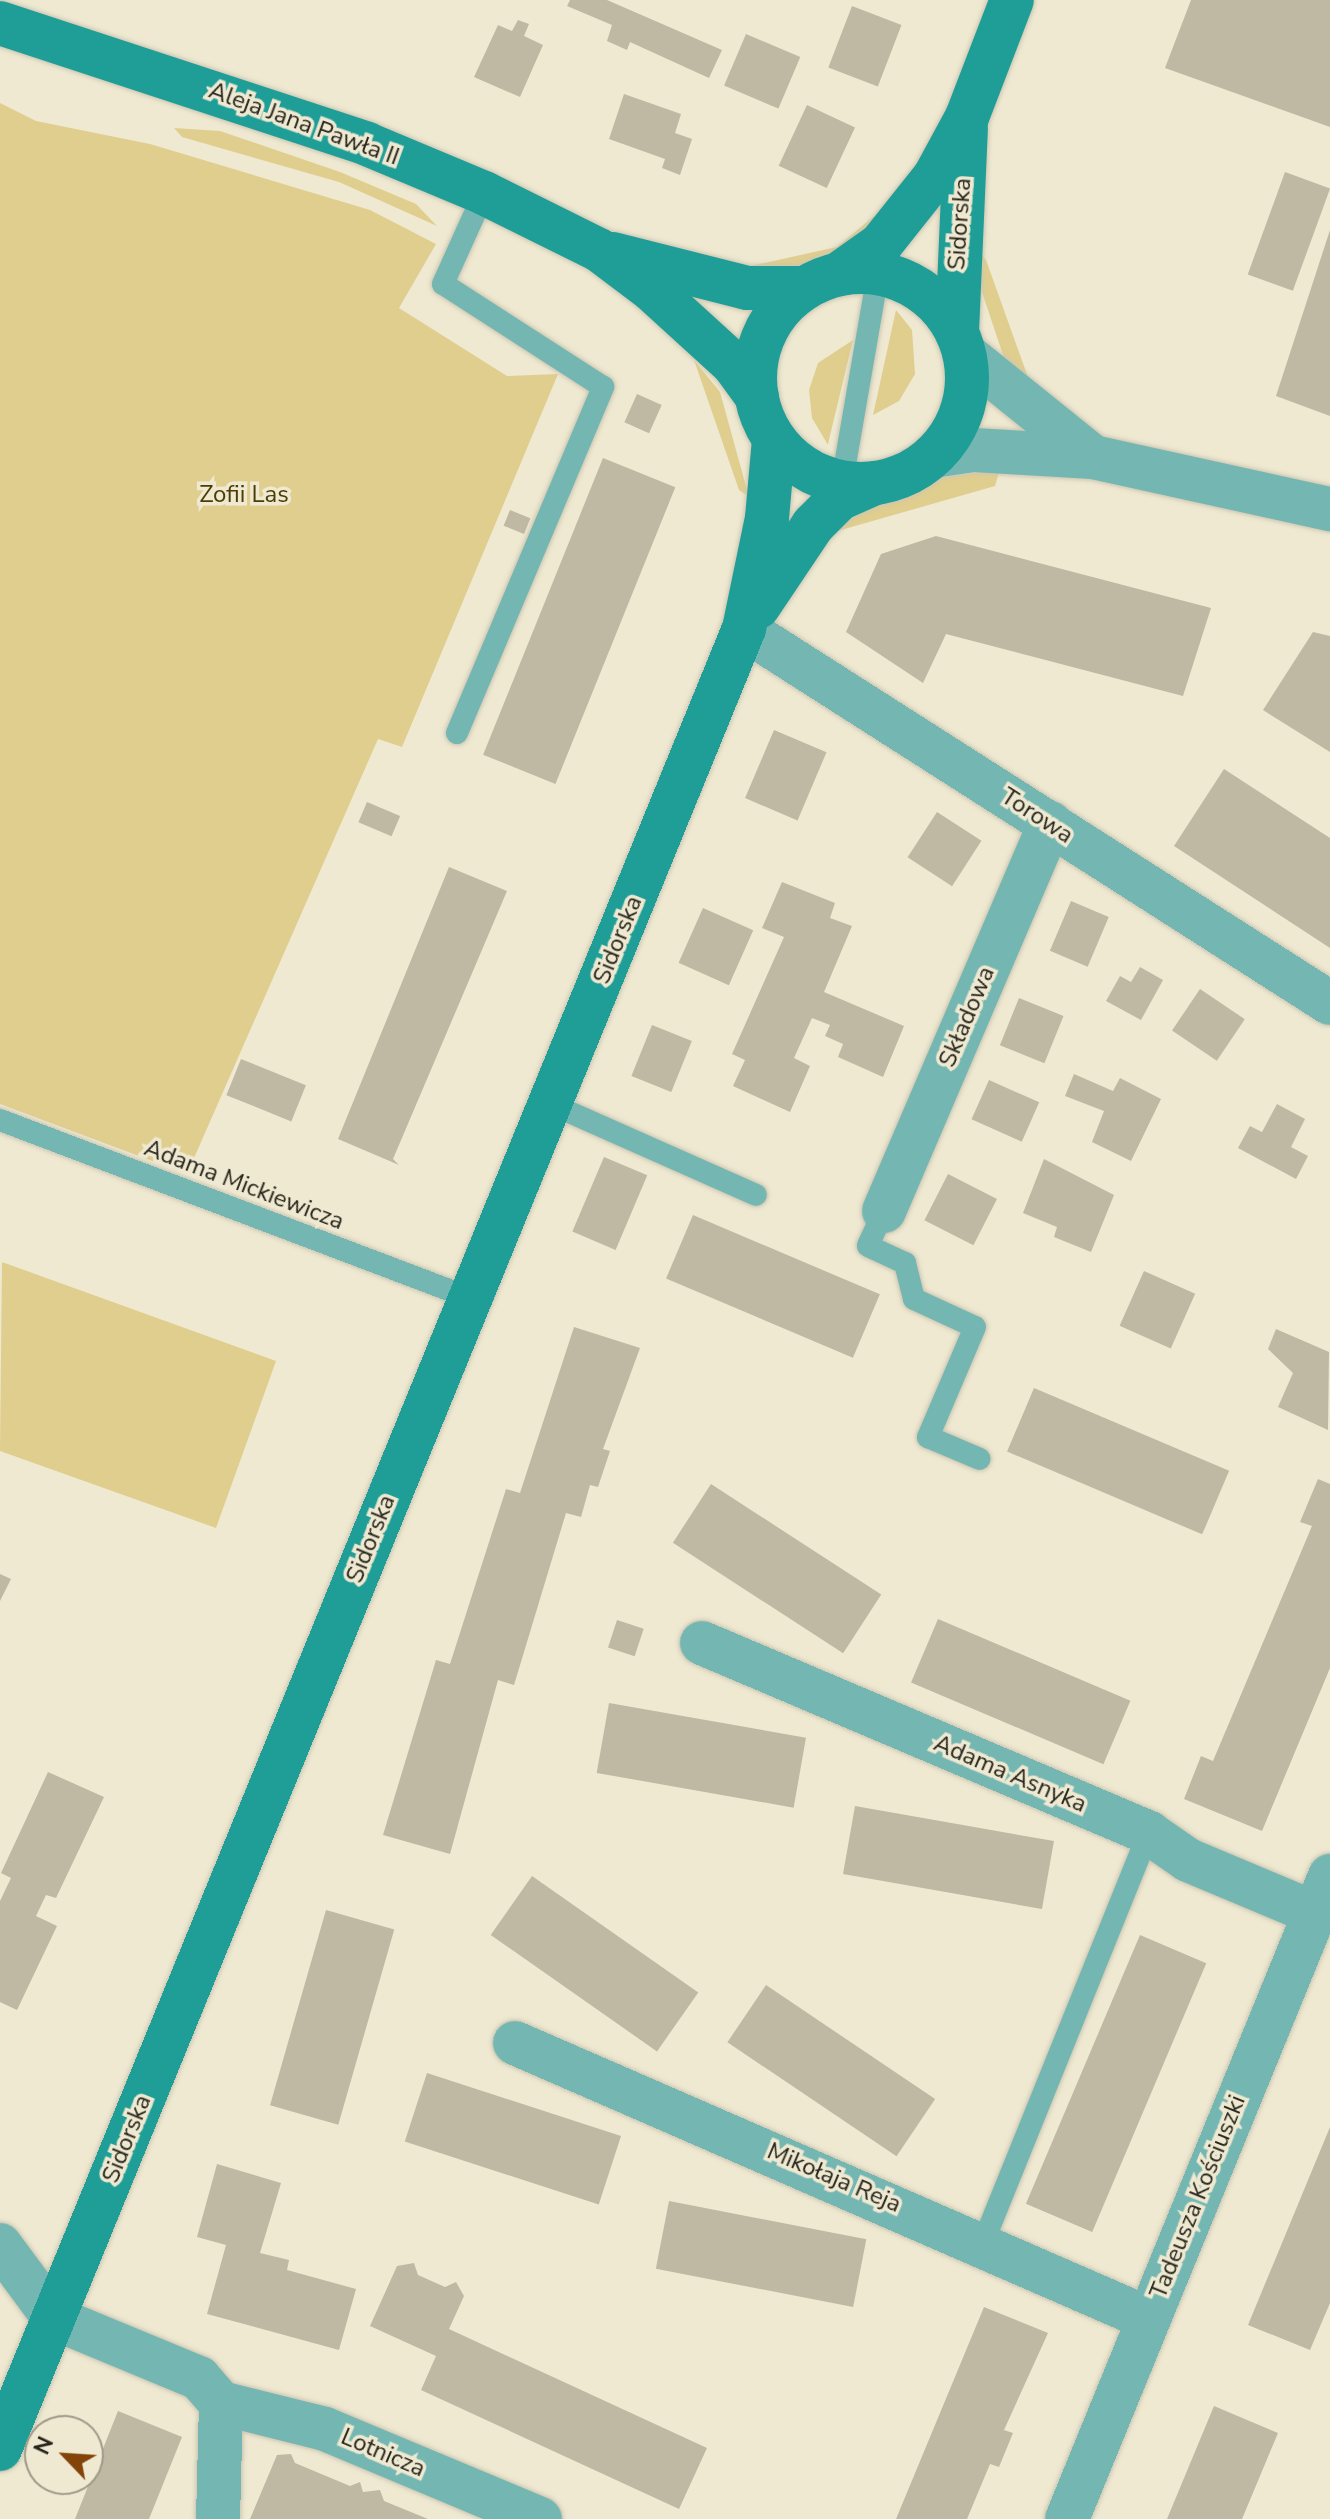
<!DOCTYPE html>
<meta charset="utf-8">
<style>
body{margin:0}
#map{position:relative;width:1330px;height:2519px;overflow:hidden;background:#efe9d2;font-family:"Nunito Sans",sans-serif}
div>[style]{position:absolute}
.green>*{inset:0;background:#e0ce8e}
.building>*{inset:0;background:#bfb8a2;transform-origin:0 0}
.roads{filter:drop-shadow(0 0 2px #cbc6b1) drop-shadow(0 0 2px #cbc6b1)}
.lane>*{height:22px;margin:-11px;padding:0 11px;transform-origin:11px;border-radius:11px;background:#74b7b2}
.street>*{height:44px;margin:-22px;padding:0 22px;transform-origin:22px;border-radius:22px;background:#74b7b2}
.secondary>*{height:44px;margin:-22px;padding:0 22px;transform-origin:22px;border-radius:22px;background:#1e9e97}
.secondary>.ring{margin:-22px;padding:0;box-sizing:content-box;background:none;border:44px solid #1e9e97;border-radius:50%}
span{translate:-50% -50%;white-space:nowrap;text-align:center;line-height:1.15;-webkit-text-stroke:7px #efe9d2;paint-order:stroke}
.street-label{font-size:24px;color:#26241b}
.park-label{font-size:24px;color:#4b3d03}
.north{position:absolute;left:24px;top:2415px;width:80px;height:80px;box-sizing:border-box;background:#efe9d2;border:2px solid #9f9a89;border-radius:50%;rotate:295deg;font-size:22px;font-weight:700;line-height:32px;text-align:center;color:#26241b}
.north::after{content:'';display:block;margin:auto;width:28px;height:36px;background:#834409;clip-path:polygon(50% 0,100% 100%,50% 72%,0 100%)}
</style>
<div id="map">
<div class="green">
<div style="clip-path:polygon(0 103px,36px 121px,150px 144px,370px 210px,436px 244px,399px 308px,507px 376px,558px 374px,402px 747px,378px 739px,187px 1174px,0 1104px)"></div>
<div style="clip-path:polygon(174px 128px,220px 131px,340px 172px,416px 204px,437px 226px,339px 182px,182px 137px)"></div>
<div style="clip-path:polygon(873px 217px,879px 218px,848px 253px,807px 267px,741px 268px,837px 247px)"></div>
<div style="clip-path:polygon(979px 252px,986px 260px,1030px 383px,1007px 367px,977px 277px)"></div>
<div style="clip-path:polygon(896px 310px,912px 330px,915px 374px,899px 401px,873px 415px)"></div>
<div style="clip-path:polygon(853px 340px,828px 444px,828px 445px,812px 418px,809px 390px,818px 363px)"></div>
<div style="clip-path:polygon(694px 360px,720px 392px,749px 497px,739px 490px)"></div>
<div style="clip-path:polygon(1000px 469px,995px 486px,834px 532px,839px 518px,932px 479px)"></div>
<div style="clip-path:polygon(2px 1262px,276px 1361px,216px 1528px,0 1451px)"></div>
</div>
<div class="building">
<div style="clip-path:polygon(570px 0,607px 0,722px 50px,709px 78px,630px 42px,627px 50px,607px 41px,612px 25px,567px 6px)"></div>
<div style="clip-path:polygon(1191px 0,1330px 0,1330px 127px,1165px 68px)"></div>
<div style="left:852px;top:6px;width:53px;height:66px;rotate:21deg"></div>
<div style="clip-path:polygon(518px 20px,529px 24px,524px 36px,543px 45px,520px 97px,474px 77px,498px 25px,512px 31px)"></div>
<div style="left:746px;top:34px;width:59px;height:56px;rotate:23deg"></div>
<div style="clip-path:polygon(624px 94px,681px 114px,675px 133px,692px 139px,680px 175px,662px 168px,665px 159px,609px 139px)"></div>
<div style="left:807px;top:105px;width:53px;height:67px;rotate:25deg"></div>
<div style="left:1285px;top:172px;width:48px;height:109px;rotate:20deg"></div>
<div style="clip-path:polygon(1330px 230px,1330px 416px,1276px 396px)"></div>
<div style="left:637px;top:394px;width:27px;height:31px;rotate:24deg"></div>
<div style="left:603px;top:458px;width:78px;height:320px;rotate:22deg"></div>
<div style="left:510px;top:510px;width:22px;height:17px;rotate:22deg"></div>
<div style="clip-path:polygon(936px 536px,1211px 608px,1183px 696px,946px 634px,923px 683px,846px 632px,881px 554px)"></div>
<div style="clip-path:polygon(1313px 632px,1330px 636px,1330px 752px,1263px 710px)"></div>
<div style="left:774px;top:730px;width:57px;height:74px;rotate:23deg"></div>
<div style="clip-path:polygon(1224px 769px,1330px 838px,1330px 948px,1174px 846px)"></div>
<div style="left:367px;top:802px;width:36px;height:22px;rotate:23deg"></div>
<div style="left:937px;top:812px;width:53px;height:54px;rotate:33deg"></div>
<div style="clip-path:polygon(449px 867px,507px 891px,393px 1159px,399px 1165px,338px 1139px)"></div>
<div style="clip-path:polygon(782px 882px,835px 903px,830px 918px,852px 926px,824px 992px,904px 1026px,883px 1077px,838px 1057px,843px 1044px,825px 1036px,830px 1025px,812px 1018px,794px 1058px,810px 1066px,790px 1112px,733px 1086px,745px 1060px,732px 1054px,784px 937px,762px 928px)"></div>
<div style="left:1071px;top:901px;width:41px;height:54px;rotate:23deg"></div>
<div style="left:703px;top:908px;width:55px;height:60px;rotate:24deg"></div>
<div style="clip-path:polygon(1140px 967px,1163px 980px,1141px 1020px,1106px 1001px,1120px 976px,1131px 982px)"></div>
<div style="left:1200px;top:989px;width:54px;height:50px;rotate:34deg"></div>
<div style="left:1019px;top:998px;width:48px;height:51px;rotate:22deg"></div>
<div style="left:652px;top:1025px;width:43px;height:55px;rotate:22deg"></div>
<div style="left:241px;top:1059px;width:70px;height:39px;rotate:22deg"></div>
<div style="clip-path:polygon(1074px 1074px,1113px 1091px,1120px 1078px,1161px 1099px,1131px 1161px,1092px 1142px,1104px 1111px,1065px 1096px)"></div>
<div style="left:989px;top:1080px;width:55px;height:43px;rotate:24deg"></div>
<div style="clip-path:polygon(1277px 1104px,1305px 1119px,1291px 1147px,1308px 1156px,1296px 1179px,1238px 1148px,1250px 1126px,1262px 1132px)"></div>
<div style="left:604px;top:1157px;width:47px;height:81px;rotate:23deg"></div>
<div style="clip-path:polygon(1044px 1159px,1114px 1195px,1091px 1252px,1054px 1237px,1057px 1227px,1023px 1213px)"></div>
<div style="left:948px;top:1174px;width:55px;height:52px;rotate:27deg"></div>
<div style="left:693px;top:1215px;width:203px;height:69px;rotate:23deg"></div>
<div style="left:1144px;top:1271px;width:56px;height:60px;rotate:24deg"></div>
<div style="clip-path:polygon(574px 1327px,640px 1348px,603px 1449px,610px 1451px,598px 1487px,590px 1485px,581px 1517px,566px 1513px,514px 1685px,498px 1680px,450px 1854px,383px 1835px,436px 1660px,450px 1664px,506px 1489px,520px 1493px)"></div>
<div style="clip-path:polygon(1276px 1329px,1329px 1352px,1328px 1430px,1278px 1407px,1293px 1373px,1268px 1349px)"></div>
<div style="left:1034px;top:1388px;width:212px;height:69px;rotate:23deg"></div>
<div style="clip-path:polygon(1318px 1479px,1330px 1484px,1330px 1668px,1262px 1831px,1184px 1799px,1201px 1756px,1213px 1761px,1312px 1526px,1300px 1522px)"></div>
<div style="left:711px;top:1484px;width:203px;height:70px;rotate:33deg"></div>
<div style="clip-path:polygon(0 1574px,11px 1579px,0 1601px)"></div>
<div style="left:938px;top:1619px;width:209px;height:69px;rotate:23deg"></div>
<div style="left:617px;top:1620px;width:28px;height:29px;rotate:18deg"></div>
<div style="left:609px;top:1703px;width:200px;height:71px;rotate:10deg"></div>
<div style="clip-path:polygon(48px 1772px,104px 1797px,56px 1898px,46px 1895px,36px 1916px,57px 1926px,17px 2010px,0 2002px,0 1901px,11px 1878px,1px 1873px)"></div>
<div style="left:855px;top:1806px;width:202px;height:69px;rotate:10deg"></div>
<div style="left:532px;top:1876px;width:203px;height:72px;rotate:35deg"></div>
<div style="left:326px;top:1910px;width:71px;height:203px;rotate:16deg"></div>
<div style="left:1140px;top:1935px;width:72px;height:292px;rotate:23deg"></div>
<div style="left:766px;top:1985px;width:204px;height:69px;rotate:34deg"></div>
<div style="left:427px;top:2073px;width:204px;height:72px;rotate:18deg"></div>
<div style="clip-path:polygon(1330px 2127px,1330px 2303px,1310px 2350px,1248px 2325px)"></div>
<div style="clip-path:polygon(217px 2164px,281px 2183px,260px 2253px,289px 2260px,287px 2270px,356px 2289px,339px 2350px,207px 2314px,226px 2245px,197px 2237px)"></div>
<div style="left:669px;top:2201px;width:201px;height:69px;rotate:11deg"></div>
<div style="clip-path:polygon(414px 2263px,418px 2275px,445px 2287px,456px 2282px,464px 2296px,449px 2329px,707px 2448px,679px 2509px,421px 2390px,436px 2356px,370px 2326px,397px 2266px)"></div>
<div style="clip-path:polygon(984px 2307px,1048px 2333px,1004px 2430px,1013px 2433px,999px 2467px,990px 2464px,967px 2519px,896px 2519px)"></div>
<div style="clip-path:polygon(1214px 2406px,1278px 2433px,1242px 2519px,1167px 2519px)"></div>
<div style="clip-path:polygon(118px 2411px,182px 2437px,149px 2519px,75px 2519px)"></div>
<div style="clip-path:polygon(291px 2454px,295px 2463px,350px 2486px,360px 2482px,363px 2492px,380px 2490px,384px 2501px,428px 2519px,250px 2519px,277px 2455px)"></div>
</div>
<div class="roads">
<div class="lane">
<div style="left:842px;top:482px;width:212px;rotate:-80.2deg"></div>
<div style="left:457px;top:733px;width:376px;rotate:-67.1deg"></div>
<div style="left:603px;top:387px;width:190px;rotate:-147.2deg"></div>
<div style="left:443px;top:284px;width:100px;rotate:-65.7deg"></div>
<div style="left:551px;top:1104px;width:224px;rotate:23.9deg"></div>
<div style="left:0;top:1120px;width:503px;rotate:20.74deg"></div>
<div style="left:884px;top:1211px;width:38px;rotate:115deg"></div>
<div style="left:868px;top:1246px;width:41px;rotate:24.7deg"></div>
<div style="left:905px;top:1263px;width:37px;rotate:76deg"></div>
<div style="left:914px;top:1299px;width:67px;rotate:24.7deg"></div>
<div style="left:975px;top:1327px;width:120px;rotate:113.1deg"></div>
<div style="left:928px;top:1437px;width:56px;rotate:22.9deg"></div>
<div style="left:983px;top:2243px;width:442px;rotate:-68deg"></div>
</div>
<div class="street">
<div style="left:964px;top:353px;width:166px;rotate:38.9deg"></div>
<div style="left:1093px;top:457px;width:243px;rotate:12.4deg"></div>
<div style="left:933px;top:456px;width:41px;rotate:-8.3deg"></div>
<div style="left:974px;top:450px;width:119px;rotate:3.4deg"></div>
<div style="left:744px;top:629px;width:695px;rotate:32.55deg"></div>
<div style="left:884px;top:1211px;width:422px;rotate:-66.8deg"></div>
<div style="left:702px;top:1643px;width:486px;rotate:23deg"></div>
<div style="left:1149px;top:1833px;width:47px;rotate:34.7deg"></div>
<div style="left:1188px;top:1860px;width:137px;rotate:22.8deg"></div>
<div style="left:515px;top:2043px;width:691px;rotate:23.52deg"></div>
<div style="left:0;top:2245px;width:91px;rotate:53.5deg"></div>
<div style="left:54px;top:2318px;width:157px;rotate:22.5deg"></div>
<div style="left:199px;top:2378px;width:33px;rotate:49deg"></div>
<div style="left:221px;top:2403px;width:107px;rotate:14deg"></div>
<div style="left:325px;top:2429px;width:233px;rotate:22.7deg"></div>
<div style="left:218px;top:2519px;width:116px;rotate:-88.5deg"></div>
<div style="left:1067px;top:2519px;width:695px;rotate:-67.75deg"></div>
</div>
<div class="secondary">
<div style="left:0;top:23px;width:386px;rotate:18.2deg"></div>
<div style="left:367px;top:144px;width:127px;rotate:22.7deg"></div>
<div style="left:484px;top:193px;width:128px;rotate:26.4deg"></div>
<div style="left:599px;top:250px;width:66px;rotate:37deg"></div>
<div style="left:652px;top:290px;width:111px;rotate:42.4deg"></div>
<div style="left:734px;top:365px;width:39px;rotate:54deg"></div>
<div style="left:613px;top:254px;width:138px;rotate:14.2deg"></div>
<div style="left:747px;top:288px;width:58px"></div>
<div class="ring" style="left:755px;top:272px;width:168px;height:168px"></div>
<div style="left:839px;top:274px;width:52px;rotate:-35.5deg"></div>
<div style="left:881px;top:244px;width:87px;rotate:-51.5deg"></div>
<div style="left:935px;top:176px;width:67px;rotate:-61.5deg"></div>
<div style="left:967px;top:117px;width:125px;rotate:-69deg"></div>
<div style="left:957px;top:332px;width:204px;rotate:-87.5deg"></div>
<div style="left:758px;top:607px;width:99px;rotate:-56.1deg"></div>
<div style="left:813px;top:525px;width:37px;rotate:-45deg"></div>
<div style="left:839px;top:499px;width:39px;rotate:-24deg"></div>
<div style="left:0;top:2449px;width:1966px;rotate:-67.77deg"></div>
<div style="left:744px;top:629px;width:113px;rotate:-78.3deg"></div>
<div style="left:767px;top:518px;width:79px;rotate:-84.9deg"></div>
</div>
</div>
<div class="street-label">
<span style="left:304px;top:124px;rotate:20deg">Aleja Jana Pawła II</span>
<span style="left:960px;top:224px;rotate:-86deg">Sidorska</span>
<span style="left:1037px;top:816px;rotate:33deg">Torowa</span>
<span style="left:618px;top:940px;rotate:-68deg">Sidorska</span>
<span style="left:967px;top:1017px;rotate:-67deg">Składowa</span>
<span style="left:244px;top:1185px;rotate:21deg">Adama Mickiewicza</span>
<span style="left:371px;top:1539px;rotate:-68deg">Sidorska</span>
<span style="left:1010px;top:1774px;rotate:23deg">Adama Asnyka</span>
<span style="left:127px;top:2139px;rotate:-68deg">Sidorska</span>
<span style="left:834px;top:2178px;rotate:23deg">Mikołaja Reja</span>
<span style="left:1198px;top:2197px;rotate:-68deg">Tadeusza Kościuszki</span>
<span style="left:383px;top:2453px;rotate:23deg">Lotnicza</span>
</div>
<div class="park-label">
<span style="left:244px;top:495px">Zofii Las</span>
</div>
<div class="north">N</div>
</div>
